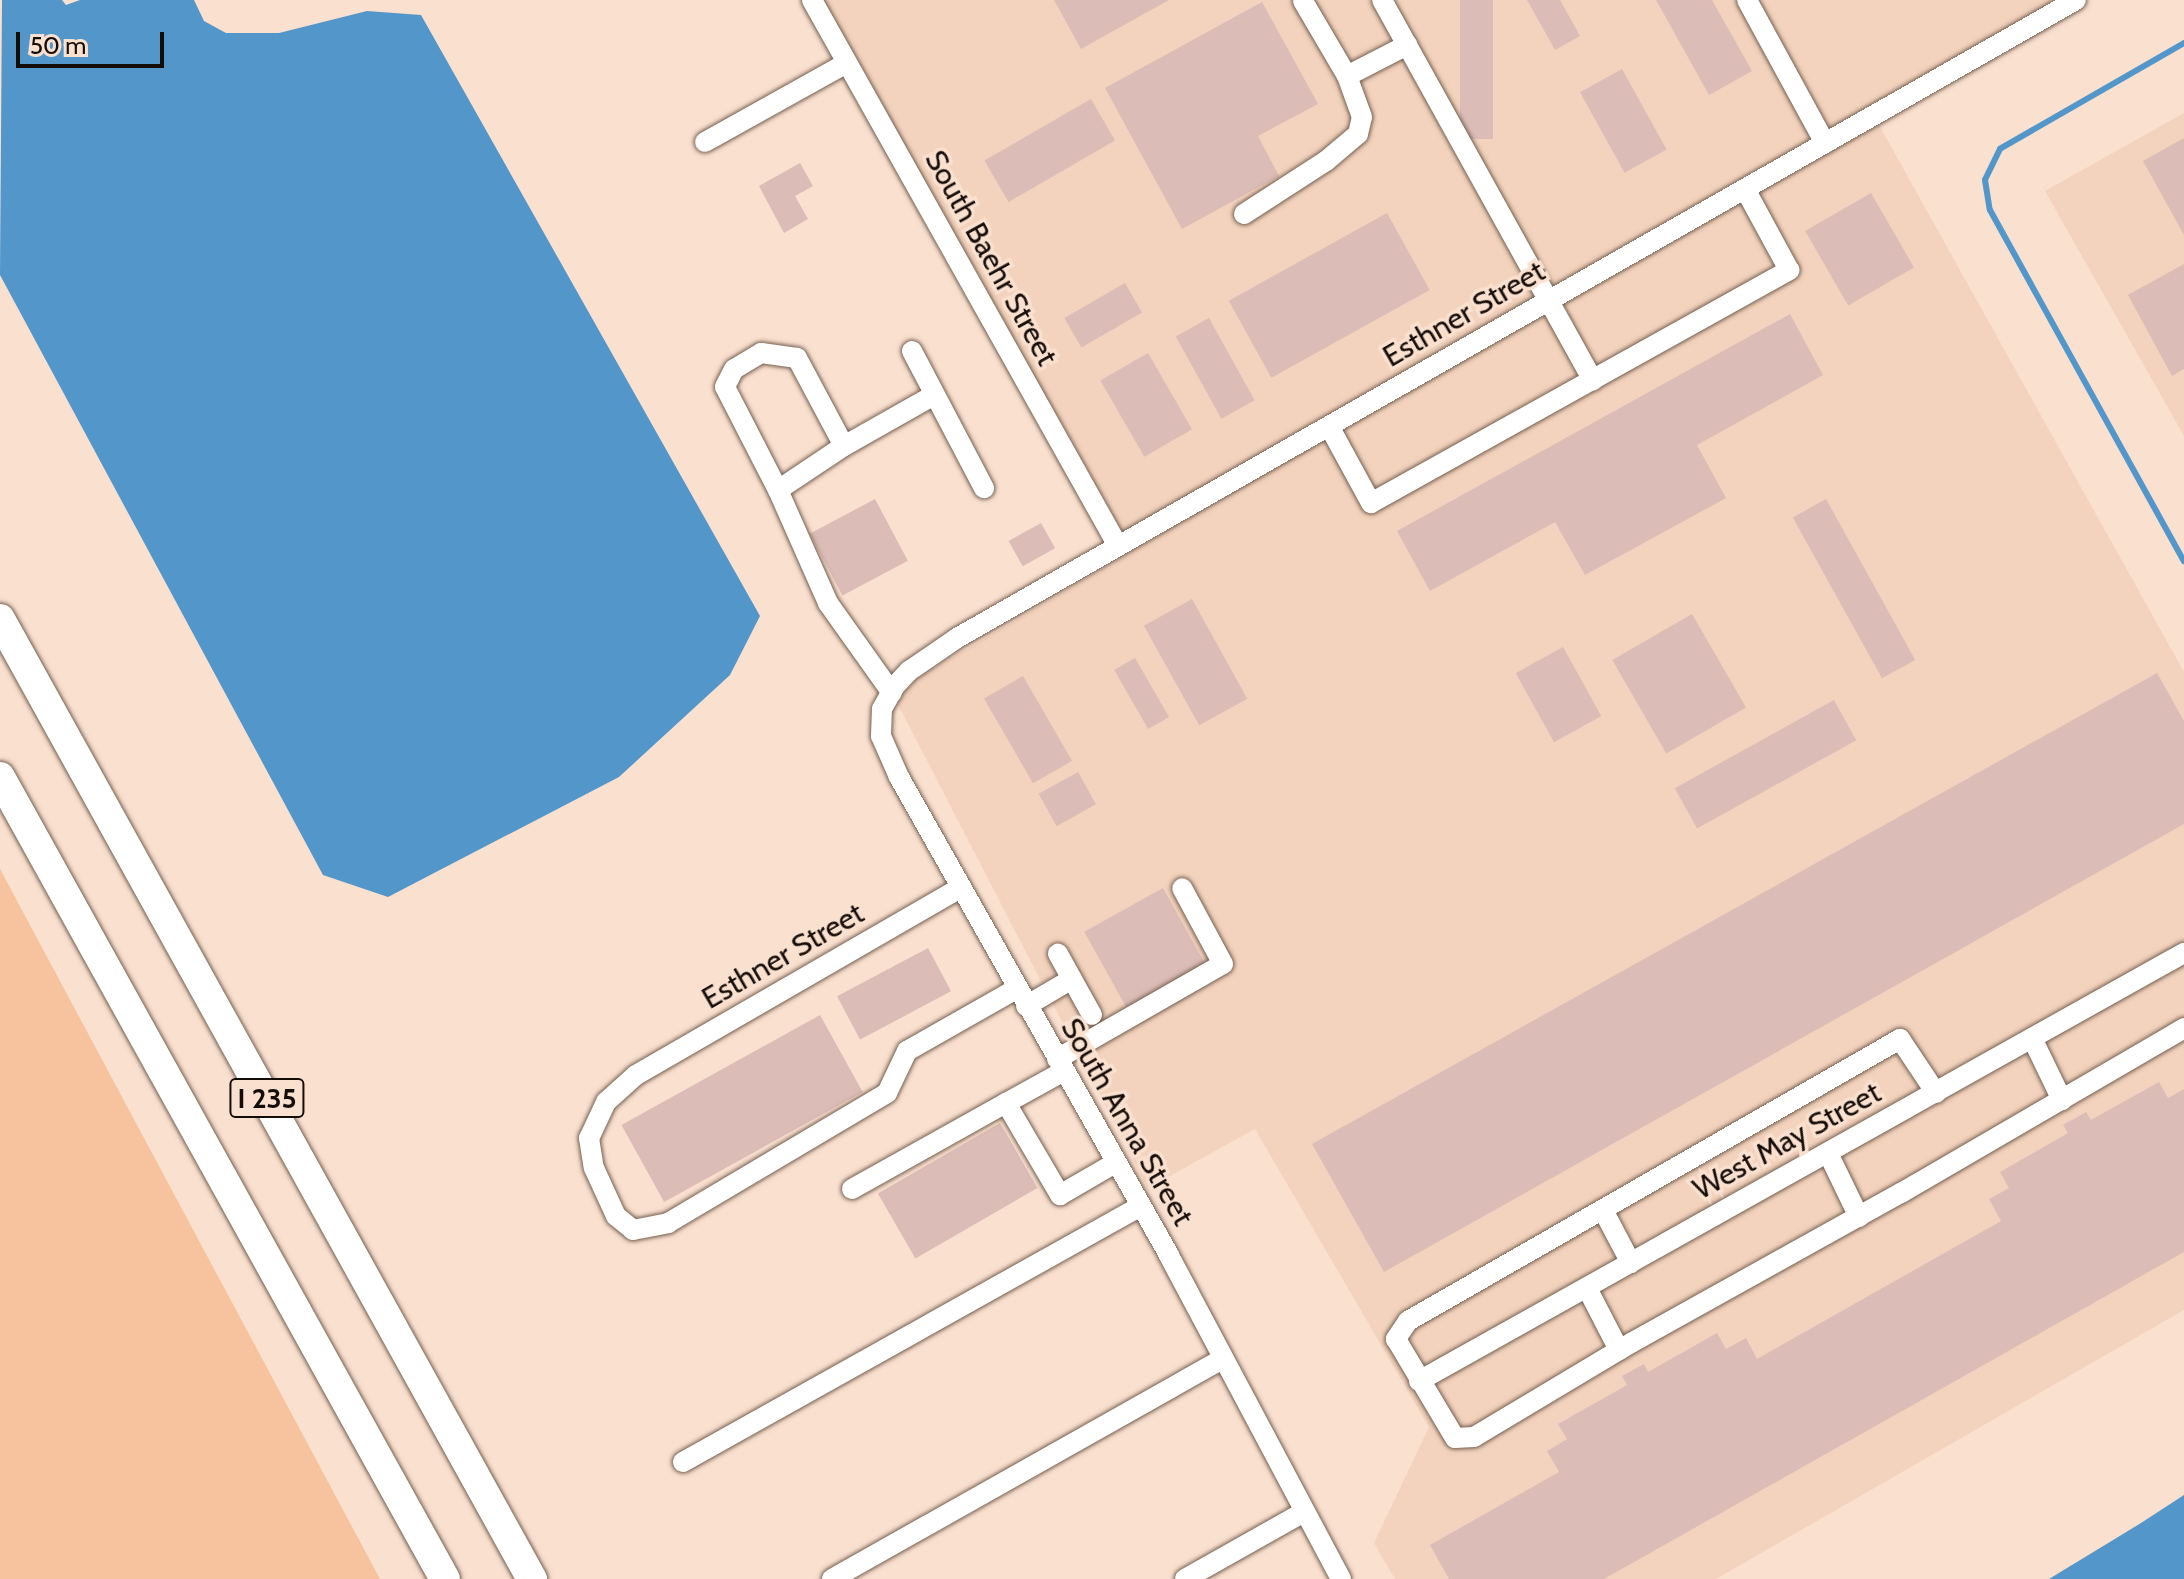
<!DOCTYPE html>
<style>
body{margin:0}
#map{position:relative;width:2184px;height:1579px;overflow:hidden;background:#fae0cf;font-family:Cabin,sans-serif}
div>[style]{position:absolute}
.built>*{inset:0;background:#f3d3bd}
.green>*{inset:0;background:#f7c29e}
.water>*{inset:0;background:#5296ca}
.stream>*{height:6px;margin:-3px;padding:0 3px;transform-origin:3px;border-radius:3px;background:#5296ca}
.building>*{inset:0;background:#dbbcb6;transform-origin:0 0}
.roads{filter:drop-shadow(0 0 2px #755f50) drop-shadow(0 0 2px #755f50)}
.minor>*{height:20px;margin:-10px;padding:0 10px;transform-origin:10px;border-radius:10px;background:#fff}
.highway>*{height:30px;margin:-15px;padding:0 15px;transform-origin:15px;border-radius:15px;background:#fff}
span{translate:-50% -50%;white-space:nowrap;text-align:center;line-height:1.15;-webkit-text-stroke:7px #fae0cf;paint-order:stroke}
.shield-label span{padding:2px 6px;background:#fae0cf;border:2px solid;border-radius:6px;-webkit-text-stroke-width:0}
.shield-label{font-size:28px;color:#140c07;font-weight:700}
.street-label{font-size:30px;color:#140c07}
.scale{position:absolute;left:16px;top:32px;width:148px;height:36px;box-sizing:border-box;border:4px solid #140c07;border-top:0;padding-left:10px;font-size:24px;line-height:28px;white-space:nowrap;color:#140c07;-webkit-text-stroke:6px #fae0cf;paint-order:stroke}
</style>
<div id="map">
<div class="built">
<div style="clip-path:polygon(815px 0,2078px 0,1874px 116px,2184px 672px,2184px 1310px,1716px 1579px,1395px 1579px,1374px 1543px,1429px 1427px,1255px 1129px,1148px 1188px,892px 693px,1777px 172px,1118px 546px)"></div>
<div style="clip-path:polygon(2184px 113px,2184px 436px,2045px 191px)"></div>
</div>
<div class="green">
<div style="clip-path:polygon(0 869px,380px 1579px,0 1579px)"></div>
</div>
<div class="water">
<div style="clip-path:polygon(2px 0,62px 0,66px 5px,80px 0,194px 0,204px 21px,226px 33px,279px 33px,367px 11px,421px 15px,760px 616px,730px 675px,619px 777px,388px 897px,323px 875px,0 275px)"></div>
<div style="clip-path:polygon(2184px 1495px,2184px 1579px,2049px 1579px,2141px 1523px)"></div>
</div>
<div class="stream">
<div style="left:2184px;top:43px;width:212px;rotate:150.1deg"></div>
<div style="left:2000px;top:149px;width:34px;rotate:116deg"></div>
<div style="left:1985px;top:180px;width:30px;rotate:81deg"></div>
<div style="left:1990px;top:210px;width:401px;rotate:61.1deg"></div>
</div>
<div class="building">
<div style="clip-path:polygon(1054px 0,1169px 0,1081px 49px)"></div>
<div style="left:1460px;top:0;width:33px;height:139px"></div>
<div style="clip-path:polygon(1527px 0,1560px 0,1580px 36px,1555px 50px)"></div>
<div style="clip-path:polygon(1656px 0,1712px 0,1752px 71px,1709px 95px)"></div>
<div style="clip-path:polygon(1262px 2px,1318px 104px,1258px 136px,1279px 176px,1182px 229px,1105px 88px)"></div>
<div style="left:1622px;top:69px;width:92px;height:48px;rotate:61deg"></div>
<div style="left:1091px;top:99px;width:48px;height:123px;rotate:60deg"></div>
<div style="clip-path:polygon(2184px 138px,2184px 235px,2143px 161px)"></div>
<div style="clip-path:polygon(800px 163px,813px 186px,795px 196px,808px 219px,784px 233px,759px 186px)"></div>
<div style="left:1871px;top:193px;width:86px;height:76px;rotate:60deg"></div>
<div style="left:1387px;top:213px;width:88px;height:181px;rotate:61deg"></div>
<div style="clip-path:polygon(2184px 264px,2184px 369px,2172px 376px,2128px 295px)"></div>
<div style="left:1125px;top:283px;width:34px;height:70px;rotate:60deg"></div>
<div style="clip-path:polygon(1790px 314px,1823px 375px,1697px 445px,1726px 498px,1585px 575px,1555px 522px,1430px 591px,1397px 531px)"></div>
<div style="left:1209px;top:318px;width:94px;height:38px;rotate:61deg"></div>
<div style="left:1148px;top:353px;width:88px;height:55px;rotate:60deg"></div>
<div style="left:875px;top:499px;width:70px;height:74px;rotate:62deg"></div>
<div style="left:1826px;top:499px;width:184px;height:38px;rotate:61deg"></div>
<div style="left:1041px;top:523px;width:29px;height:37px;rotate:61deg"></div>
<div style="left:1192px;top:599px;width:114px;height:55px;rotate:61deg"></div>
<div style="left:1692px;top:614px;width:108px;height:92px;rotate:60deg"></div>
<div style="left:1563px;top:647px;width:79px;height:54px;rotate:61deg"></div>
<div style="left:1135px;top:658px;width:68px;height:24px;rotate:60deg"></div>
<div style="clip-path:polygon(2157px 673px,2184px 721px,2184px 824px,1384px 1272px,1312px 1144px)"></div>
<div style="left:1023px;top:676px;width:98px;height:45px;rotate:60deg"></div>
<div style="left:1834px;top:700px;width:46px;height:182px;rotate:61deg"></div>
<div style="left:1078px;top:772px;width:37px;height:45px;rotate:61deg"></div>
<div style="left:1163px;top:888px;width:90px;height:90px;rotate:61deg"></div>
<div style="left:928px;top:948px;width:49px;height:103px;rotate:62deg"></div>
<div style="left:820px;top:1015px;width:88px;height:227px;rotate:61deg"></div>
<div style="clip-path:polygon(2159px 1082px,2168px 1098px,2184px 1089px,2184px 1252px,1604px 1579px,1449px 1579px,1430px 1545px,1559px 1472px,1547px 1451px,1567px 1439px,1558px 1424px,1627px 1385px,1622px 1376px,1644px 1364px,1648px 1372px,1717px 1333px,1726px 1349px,1746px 1338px,1757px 1359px,2001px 1221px,1989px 1199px,2009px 1188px,2000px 1172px,2068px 1133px,2063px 1125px,2086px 1112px,2091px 1120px)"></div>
<div style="left:1000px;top:1123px;width:75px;height:141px;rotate:60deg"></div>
</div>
<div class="roads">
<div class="minor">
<div style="left:812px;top:0;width:626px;rotate:60.73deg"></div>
<div style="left:1382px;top:0;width:435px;rotate:61deg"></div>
<div style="left:1747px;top:0;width:163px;rotate:61.4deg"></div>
<div style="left:1303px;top:1px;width:87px;rotate:59.6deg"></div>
<div style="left:1347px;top:76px;width:68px;rotate:-27.3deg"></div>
<div style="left:705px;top:142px;width:162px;rotate:-29.1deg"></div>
<div style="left:1244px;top:214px;width:98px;rotate:-32.9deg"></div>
<div style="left:1326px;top:161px;width:42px;rotate:-40.2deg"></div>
<div style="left:1358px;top:134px;width:17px;rotate:-77deg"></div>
<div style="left:1362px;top:117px;width:44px;rotate:-110.1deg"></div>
<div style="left:912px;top:351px;width:155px;rotate:62.3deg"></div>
<div style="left:1329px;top:426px;width:88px;rotate:61.4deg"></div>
<div style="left:1371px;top:503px;width:479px;rotate:-29.1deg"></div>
<div style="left:1789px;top:270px;width:92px;rotate:-118.5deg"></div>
<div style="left:844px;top:446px;width:103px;rotate:-29.5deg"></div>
<div style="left:778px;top:490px;width:79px;rotate:-33.7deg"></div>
<div style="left:844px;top:446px;width:100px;rotate:-118.1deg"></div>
<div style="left:797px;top:358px;width:36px;rotate:-172deg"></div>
<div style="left:761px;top:353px;width:31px;rotate:149deg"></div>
<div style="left:734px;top:369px;width:20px;rotate:117deg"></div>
<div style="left:725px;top:387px;width:116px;rotate:62.8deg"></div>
<div style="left:778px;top:490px;width:124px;rotate:66.1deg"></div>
<div style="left:828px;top:603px;width:110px;rotate:54.6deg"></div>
<div style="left:960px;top:888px;width:374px;rotate:150deg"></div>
<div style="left:636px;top:1075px;width:40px;rotate:138deg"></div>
<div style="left:606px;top:1102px;width:40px;rotate:115deg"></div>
<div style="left:589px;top:1138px;width:30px;rotate:81deg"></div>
<div style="left:594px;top:1168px;width:53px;rotate:65.4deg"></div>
<div style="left:616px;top:1216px;width:22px;rotate:39deg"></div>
<div style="left:633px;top:1230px;width:36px;rotate:-11deg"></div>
<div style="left:668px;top:1223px;width:255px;rotate:-30.7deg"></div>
<div style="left:887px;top:1093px;width:47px;rotate:-64.5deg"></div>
<div style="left:907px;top:1051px;width:125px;rotate:-29.6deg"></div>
<div style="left:1072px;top:979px;width:41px;rotate:60.9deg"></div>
<div style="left:1026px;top:1006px;width:53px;rotate:-30.4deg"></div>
<div style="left:1072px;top:979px;width:29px;rotate:-119deg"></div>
<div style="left:2032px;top:1038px;width:69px;rotate:64.2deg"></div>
<div style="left:1057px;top:1059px;width:191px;rotate:-29.8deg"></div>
<div style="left:1223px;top:964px;width:86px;rotate:-118.3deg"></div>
<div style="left:1064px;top:1071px;width:66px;rotate:151.1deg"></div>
<div style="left:1006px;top:1103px;width:107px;rotate:59.6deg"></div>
<div style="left:1060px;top:1195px;width:64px;rotate:-30.2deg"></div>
<div style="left:1936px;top:1093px;width:65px;rotate:-123.7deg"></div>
<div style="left:1900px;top:1039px;width:567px;rotate:150.18deg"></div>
<div style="left:1408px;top:1321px;width:22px;rotate:124deg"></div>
<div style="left:1396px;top:1339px;width:115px;rotate:59.2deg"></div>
<div style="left:1455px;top:1438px;width:19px;rotate:-3deg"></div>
<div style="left:1474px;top:1437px;width:183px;rotate:-30.9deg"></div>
<div style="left:1631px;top:1343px;width:309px;rotate:-29.1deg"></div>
<div style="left:1901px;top:1193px;width:328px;rotate:-30.2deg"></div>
<div style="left:1828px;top:1153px;width:71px;rotate:64.2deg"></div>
<div style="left:852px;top:1189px;width:176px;rotate:-29.2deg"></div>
<div style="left:1603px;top:1210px;width:60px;rotate:62.2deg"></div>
<div style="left:1587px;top:1288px;width:70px;rotate:62.7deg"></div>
<div style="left:1419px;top:1381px;width:877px;rotate:-29.23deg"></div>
<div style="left:683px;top:1462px;width:522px;rotate:-29.21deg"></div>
<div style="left:832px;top:1579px;width:448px;rotate:-29.4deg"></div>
<div style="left:1185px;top:1579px;width:137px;rotate:-29.4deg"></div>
<div style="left:1341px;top:1579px;width:367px;rotate:-118deg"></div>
<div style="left:1169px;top:1255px;width:549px;rotate:-119.46deg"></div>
<div style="left:899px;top:777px;width:45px;rotate:-113.7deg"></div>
<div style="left:881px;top:736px;width:27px;rotate:-88deg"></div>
<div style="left:882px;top:709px;width:25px;rotate:-61deg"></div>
<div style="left:894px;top:687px;width:22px;rotate:-47deg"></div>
<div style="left:909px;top:671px;width:58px;rotate:-34.5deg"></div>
<div style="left:957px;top:638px;width:1288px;rotate:-29.69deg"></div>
</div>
<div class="highway">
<div style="left:0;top:619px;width:1098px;rotate:61.01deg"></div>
<div style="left:0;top:777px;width:917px;rotate:60.98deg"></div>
</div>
</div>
<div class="shield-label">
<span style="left:267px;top:1098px">I 235</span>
</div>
<div class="street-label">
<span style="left:991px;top:258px;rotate:61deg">South Baehr Street</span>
<span style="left:1464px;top:314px;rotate:-30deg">Esthner Street</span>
<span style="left:783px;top:956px;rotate:-30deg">Esthner Street</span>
<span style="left:1127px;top:1122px;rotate:60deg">South Anna Street</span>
<span style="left:1787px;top:1141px;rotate:-29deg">West May Street</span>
</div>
<div class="scale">50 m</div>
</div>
